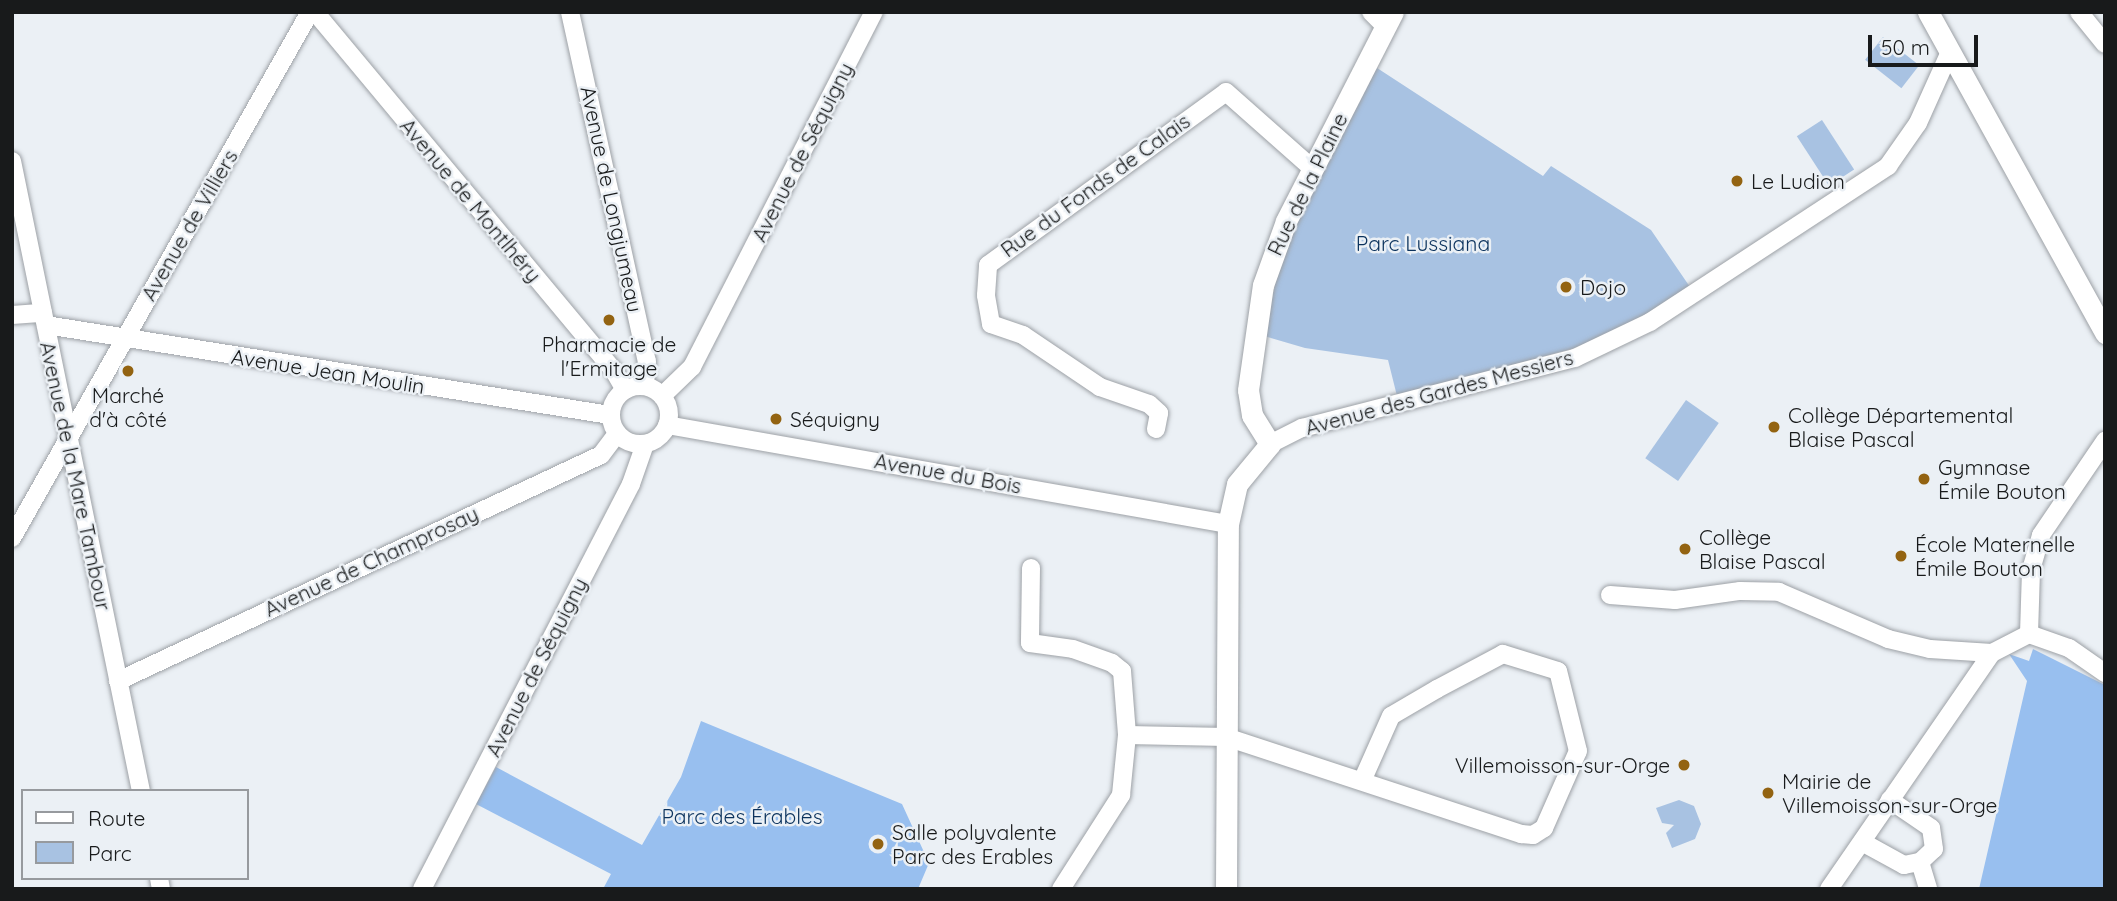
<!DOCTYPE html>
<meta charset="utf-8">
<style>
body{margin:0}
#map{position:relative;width:2117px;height:901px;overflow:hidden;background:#ebf0f5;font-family:Quicksand,sans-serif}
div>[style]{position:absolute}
.green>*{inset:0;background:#a8c2e2;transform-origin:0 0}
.forest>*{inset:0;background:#98bfef}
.roads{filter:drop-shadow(0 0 2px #9da1a6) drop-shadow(0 0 2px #9da1a6)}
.minor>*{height:18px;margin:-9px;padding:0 9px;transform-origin:9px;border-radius:9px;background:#fff}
.minor>.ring{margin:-9px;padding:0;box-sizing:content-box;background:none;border:18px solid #fff;border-radius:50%}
.tertiary>*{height:21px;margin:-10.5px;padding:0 10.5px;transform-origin:10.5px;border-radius:10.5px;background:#fff}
.dots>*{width:19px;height:19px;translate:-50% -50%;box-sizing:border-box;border:4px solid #ebf0f5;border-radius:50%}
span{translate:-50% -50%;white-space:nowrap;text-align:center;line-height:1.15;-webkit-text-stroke:5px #ebf0f5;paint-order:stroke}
.street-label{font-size:21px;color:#181a1b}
.poi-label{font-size:21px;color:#181a1b}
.left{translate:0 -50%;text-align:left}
.right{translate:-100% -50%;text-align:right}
.park-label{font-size:21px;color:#0b325d}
.frame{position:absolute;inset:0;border:14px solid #181a1b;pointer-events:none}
.legend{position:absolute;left:21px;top:789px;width:228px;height:91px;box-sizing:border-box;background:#ebf0f5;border:2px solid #979a9e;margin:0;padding:9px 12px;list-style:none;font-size:21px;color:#181a1b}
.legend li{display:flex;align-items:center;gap:14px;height:35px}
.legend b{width:35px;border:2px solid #979a9e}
.scale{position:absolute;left:1868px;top:35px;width:110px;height:32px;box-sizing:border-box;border:4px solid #181a1b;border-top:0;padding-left:9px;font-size:21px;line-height:24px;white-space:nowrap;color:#181a1b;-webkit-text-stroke:5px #ebf0f5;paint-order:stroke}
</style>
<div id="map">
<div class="green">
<div style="left:1883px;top:37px;width:46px;height:29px;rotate:38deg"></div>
<div style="clip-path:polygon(1374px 66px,1543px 176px,1551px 166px,1651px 230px,1690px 287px,1630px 324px,1575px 348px,1397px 396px,1388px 360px,1305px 348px,1264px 336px,1282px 252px)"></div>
<div style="left:1822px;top:120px;width:59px;height:30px;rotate:57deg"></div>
<div style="left:1686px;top:400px;width:40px;height:71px;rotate:35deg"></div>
<div style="clip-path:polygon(1679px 800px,1694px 806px,1701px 824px,1695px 839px,1672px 848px,1666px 833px,1674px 825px,1662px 823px,1656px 808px)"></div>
</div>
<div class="forest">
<div style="clip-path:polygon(2033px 649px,2105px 685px,2105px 889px,1979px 889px,2027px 681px,2009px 654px,2029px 661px)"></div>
<div style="clip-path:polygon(701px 721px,902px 804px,929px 863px,918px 889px,603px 889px,611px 874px,476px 804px,496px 767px,642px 845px,681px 777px)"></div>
</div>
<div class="roads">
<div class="minor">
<div style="left:315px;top:12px;width:467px;rotate:50.2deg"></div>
<div style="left:614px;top:371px;width:22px;rotate:60deg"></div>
<div style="left:570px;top:12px;width:357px;rotate:77.6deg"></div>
<div style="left:647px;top:361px;width:25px;rotate:95deg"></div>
<div style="left:1371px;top:12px;width:20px;rotate:45deg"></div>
<div style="left:2079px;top:12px;width:41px;rotate:50.9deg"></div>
<div style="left:12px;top:161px;width:643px;rotate:78.43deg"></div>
<div style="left:12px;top:315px;width:31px;rotate:-4deg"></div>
<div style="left:46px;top:325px;width:571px;rotate:9.07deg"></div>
<div class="ring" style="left:611px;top:386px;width:40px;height:40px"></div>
<div style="left:662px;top:396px;width:42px;rotate:-44deg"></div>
<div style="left:692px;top:367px;width:399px;rotate:-62.9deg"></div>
<div style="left:667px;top:425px;width:570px;rotate:10.01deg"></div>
<div style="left:1156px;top:429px;width:16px;rotate:-79deg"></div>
<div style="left:1159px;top:413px;width:13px;rotate:-138deg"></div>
<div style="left:1149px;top:404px;width:52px;rotate:-160.9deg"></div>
<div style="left:1100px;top:387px;width:93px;rotate:-146deg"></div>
<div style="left:1023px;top:335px;width:34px;rotate:-161deg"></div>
<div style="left:991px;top:324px;width:29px;rotate:-100deg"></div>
<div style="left:986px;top:295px;width:30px;rotate:-86deg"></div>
<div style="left:988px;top:265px;width:294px;rotate:-36deg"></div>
<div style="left:1226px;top:92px;width:115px;rotate:41.5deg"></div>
<div style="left:1270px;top:444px;width:36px;rotate:-27deg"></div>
<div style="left:1302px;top:428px;width:282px;rotate:-14.4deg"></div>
<div style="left:1575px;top:358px;width:83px;rotate:-25.6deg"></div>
<div style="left:1650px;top:322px;width:285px;rotate:-33.2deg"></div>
<div style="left:1888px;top:166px;width:52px;rotate:-55.1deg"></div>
<div style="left:1918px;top:123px;width:76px;rotate:-65.8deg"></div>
<div style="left:12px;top:538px;width:605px;rotate:-60.47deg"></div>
<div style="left:1031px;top:568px;width:75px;rotate:90.8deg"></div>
<div style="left:1030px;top:643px;width:43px;rotate:7.9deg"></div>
<div style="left:1073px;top:649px;width:41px;rotate:19.7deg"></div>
<div style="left:1112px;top:663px;width:13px;rotate:39deg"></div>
<div style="left:1122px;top:671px;width:64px;rotate:85.5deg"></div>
<div style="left:1610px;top:595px;width:65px;rotate:4.4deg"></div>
<div style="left:1675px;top:600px;width:66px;rotate:-7.9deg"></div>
<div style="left:1740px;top:591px;width:39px;rotate:1deg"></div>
<div style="left:1779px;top:592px;width:119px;rotate:23.3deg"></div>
<div style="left:1888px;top:639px;width:43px;rotate:13.4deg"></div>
<div style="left:1930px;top:649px;width:62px;rotate:3.7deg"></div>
<div style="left:2029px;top:634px;width:64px;rotate:-88.2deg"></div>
<div style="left:2031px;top:570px;width:36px;rotate:-74deg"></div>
<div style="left:2041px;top:535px;width:114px;rotate:-55.8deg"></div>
<div style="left:118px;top:681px;width:533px;rotate:-25.08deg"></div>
<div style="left:601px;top:455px;width:26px;rotate:-53deg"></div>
<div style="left:1862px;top:842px;width:48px;rotate:28.7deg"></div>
<div style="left:1904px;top:865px;width:16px;rotate:-11deg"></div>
<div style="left:1920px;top:862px;width:19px;rotate:-43deg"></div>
<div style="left:1934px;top:849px;width:21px;rotate:-98deg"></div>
<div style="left:1931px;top:828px;width:50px;rotate:-145.7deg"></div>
<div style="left:1920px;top:862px;width:28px;rotate:73deg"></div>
<div style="left:159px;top:878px;width:11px;rotate:80deg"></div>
<div style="left:422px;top:889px;width:456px;rotate:-62.7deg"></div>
<div style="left:631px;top:484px;width:42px;rotate:-70.7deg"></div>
<div style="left:1061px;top:889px;width:112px;rotate:-57.4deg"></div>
<div style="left:1121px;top:795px;width:60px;rotate:-84.3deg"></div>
<div style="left:1127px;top:735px;width:99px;rotate:1.2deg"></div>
<div style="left:1226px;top:737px;width:311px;rotate:18.2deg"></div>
<div style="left:1521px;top:834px;width:12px;rotate:5deg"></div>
<div style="left:1533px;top:835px;width:13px;rotate:-32deg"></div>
<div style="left:1544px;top:828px;width:84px;rotate:-66.2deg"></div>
<div style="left:1578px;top:751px;width:82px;rotate:-104deg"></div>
<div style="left:1558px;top:671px;width:58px;rotate:-162.8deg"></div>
<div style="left:1503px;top:654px;width:75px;rotate:152.1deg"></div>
<div style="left:1437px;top:689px;width:53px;rotate:149.6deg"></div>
<div style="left:1391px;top:716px;width:71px;rotate:114deg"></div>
<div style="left:1829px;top:889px;width:287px;rotate:-55.4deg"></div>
<div style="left:1992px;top:653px;width:42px;rotate:-27.2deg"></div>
<div style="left:2029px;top:634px;width:42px;rotate:19.3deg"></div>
<div style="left:2069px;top:648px;width:44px;rotate:34.8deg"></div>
</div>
<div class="tertiary">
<div style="left:1928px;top:12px;width:367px;rotate:61.1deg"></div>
<div style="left:1226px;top:889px;width:365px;rotate:-89.7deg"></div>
<div style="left:1228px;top:524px;width:41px;rotate:-77.3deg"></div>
<div style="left:1237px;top:484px;width:52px;rotate:-50.5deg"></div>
<div style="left:1270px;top:444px;width:34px;rotate:-122deg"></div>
<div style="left:1252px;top:415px;width:25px;rotate:-99deg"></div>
<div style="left:1248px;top:390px;width:106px;rotate:-81.9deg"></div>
<div style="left:1263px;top:285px;width:68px;rotate:-70.2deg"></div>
<div style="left:1286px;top:221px;width:235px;rotate:-62.9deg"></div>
</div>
</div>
<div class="dots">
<div style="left:1737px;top:181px;background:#936311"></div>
<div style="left:1566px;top:287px;background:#936311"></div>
<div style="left:609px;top:320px;background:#936311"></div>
<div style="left:128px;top:371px;background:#936311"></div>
<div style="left:776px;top:419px;background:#936311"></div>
<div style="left:1774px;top:427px;background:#936311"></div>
<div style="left:1924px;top:479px;background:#936311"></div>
<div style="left:1685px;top:549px;background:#936311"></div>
<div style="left:1901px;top:556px;background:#936311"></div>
<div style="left:1684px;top:765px;background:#936311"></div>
<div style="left:1768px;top:793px;background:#936311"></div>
<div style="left:878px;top:844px;background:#936311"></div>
</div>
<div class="street-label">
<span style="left:802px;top:152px;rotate:-63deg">Avenue de Séquigny</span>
<span style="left:1307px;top:184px;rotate:-64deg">Rue de la Plaine</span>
<span style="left:1095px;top:185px;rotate:-36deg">Rue du Fonds de Calais</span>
<span style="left:612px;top:199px;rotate:78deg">Avenue de Longjumeau</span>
<span style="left:471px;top:200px;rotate:50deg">Avenue de Montlhéry</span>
<span style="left:189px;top:225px;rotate:-60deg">Avenue de Villiers</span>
<span style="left:328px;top:371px;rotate:9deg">Avenue Jean Moulin</span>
<span style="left:1439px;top:392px;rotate:-15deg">Avenue des Gardes Messiers</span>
<span style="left:948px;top:473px;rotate:10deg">Avenue du Bois</span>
<span style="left:76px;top:476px;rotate:78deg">Avenue de la Mare Tambour</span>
<span style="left:371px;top:561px;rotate:-25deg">Avenue de Champrosay</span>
<span style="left:536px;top:667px;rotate:-63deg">Avenue de Séquigny</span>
</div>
<div class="poi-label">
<span class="left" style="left:1751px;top:181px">Le Ludion</span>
<span class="left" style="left:1580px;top:287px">Dojo</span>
<span style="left:609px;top:356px">Pharmacie de<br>l'Ermitage</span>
<span style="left:128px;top:407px">Marché<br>d'à côté</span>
<span class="left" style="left:1788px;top:427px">Collège Départemental<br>Blaise Pascal</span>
<span class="left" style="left:790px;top:419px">Séquigny</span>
<span class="left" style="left:1938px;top:479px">Gymnase<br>Émile Bouton</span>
<span class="left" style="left:1699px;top:549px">Collège<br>Blaise Pascal</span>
<span class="left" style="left:1915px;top:556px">École Maternelle<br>Émile Bouton</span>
<span class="right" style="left:1670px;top:765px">Villemoisson-sur-Orge</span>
<span class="left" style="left:1782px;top:793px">Mairie de<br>Villemoisson-sur-Orge</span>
<span class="left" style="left:892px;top:844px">Salle polyvalente<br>Parc des Erables</span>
</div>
<div class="park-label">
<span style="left:1423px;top:243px">Parc Lussiana</span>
<span style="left:742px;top:816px">Parc des Érables</span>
</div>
<div class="frame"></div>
<ul class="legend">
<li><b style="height:9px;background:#fff"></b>Route</li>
<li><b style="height:19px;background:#a8c2e2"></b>Parc</li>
</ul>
<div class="scale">50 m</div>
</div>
